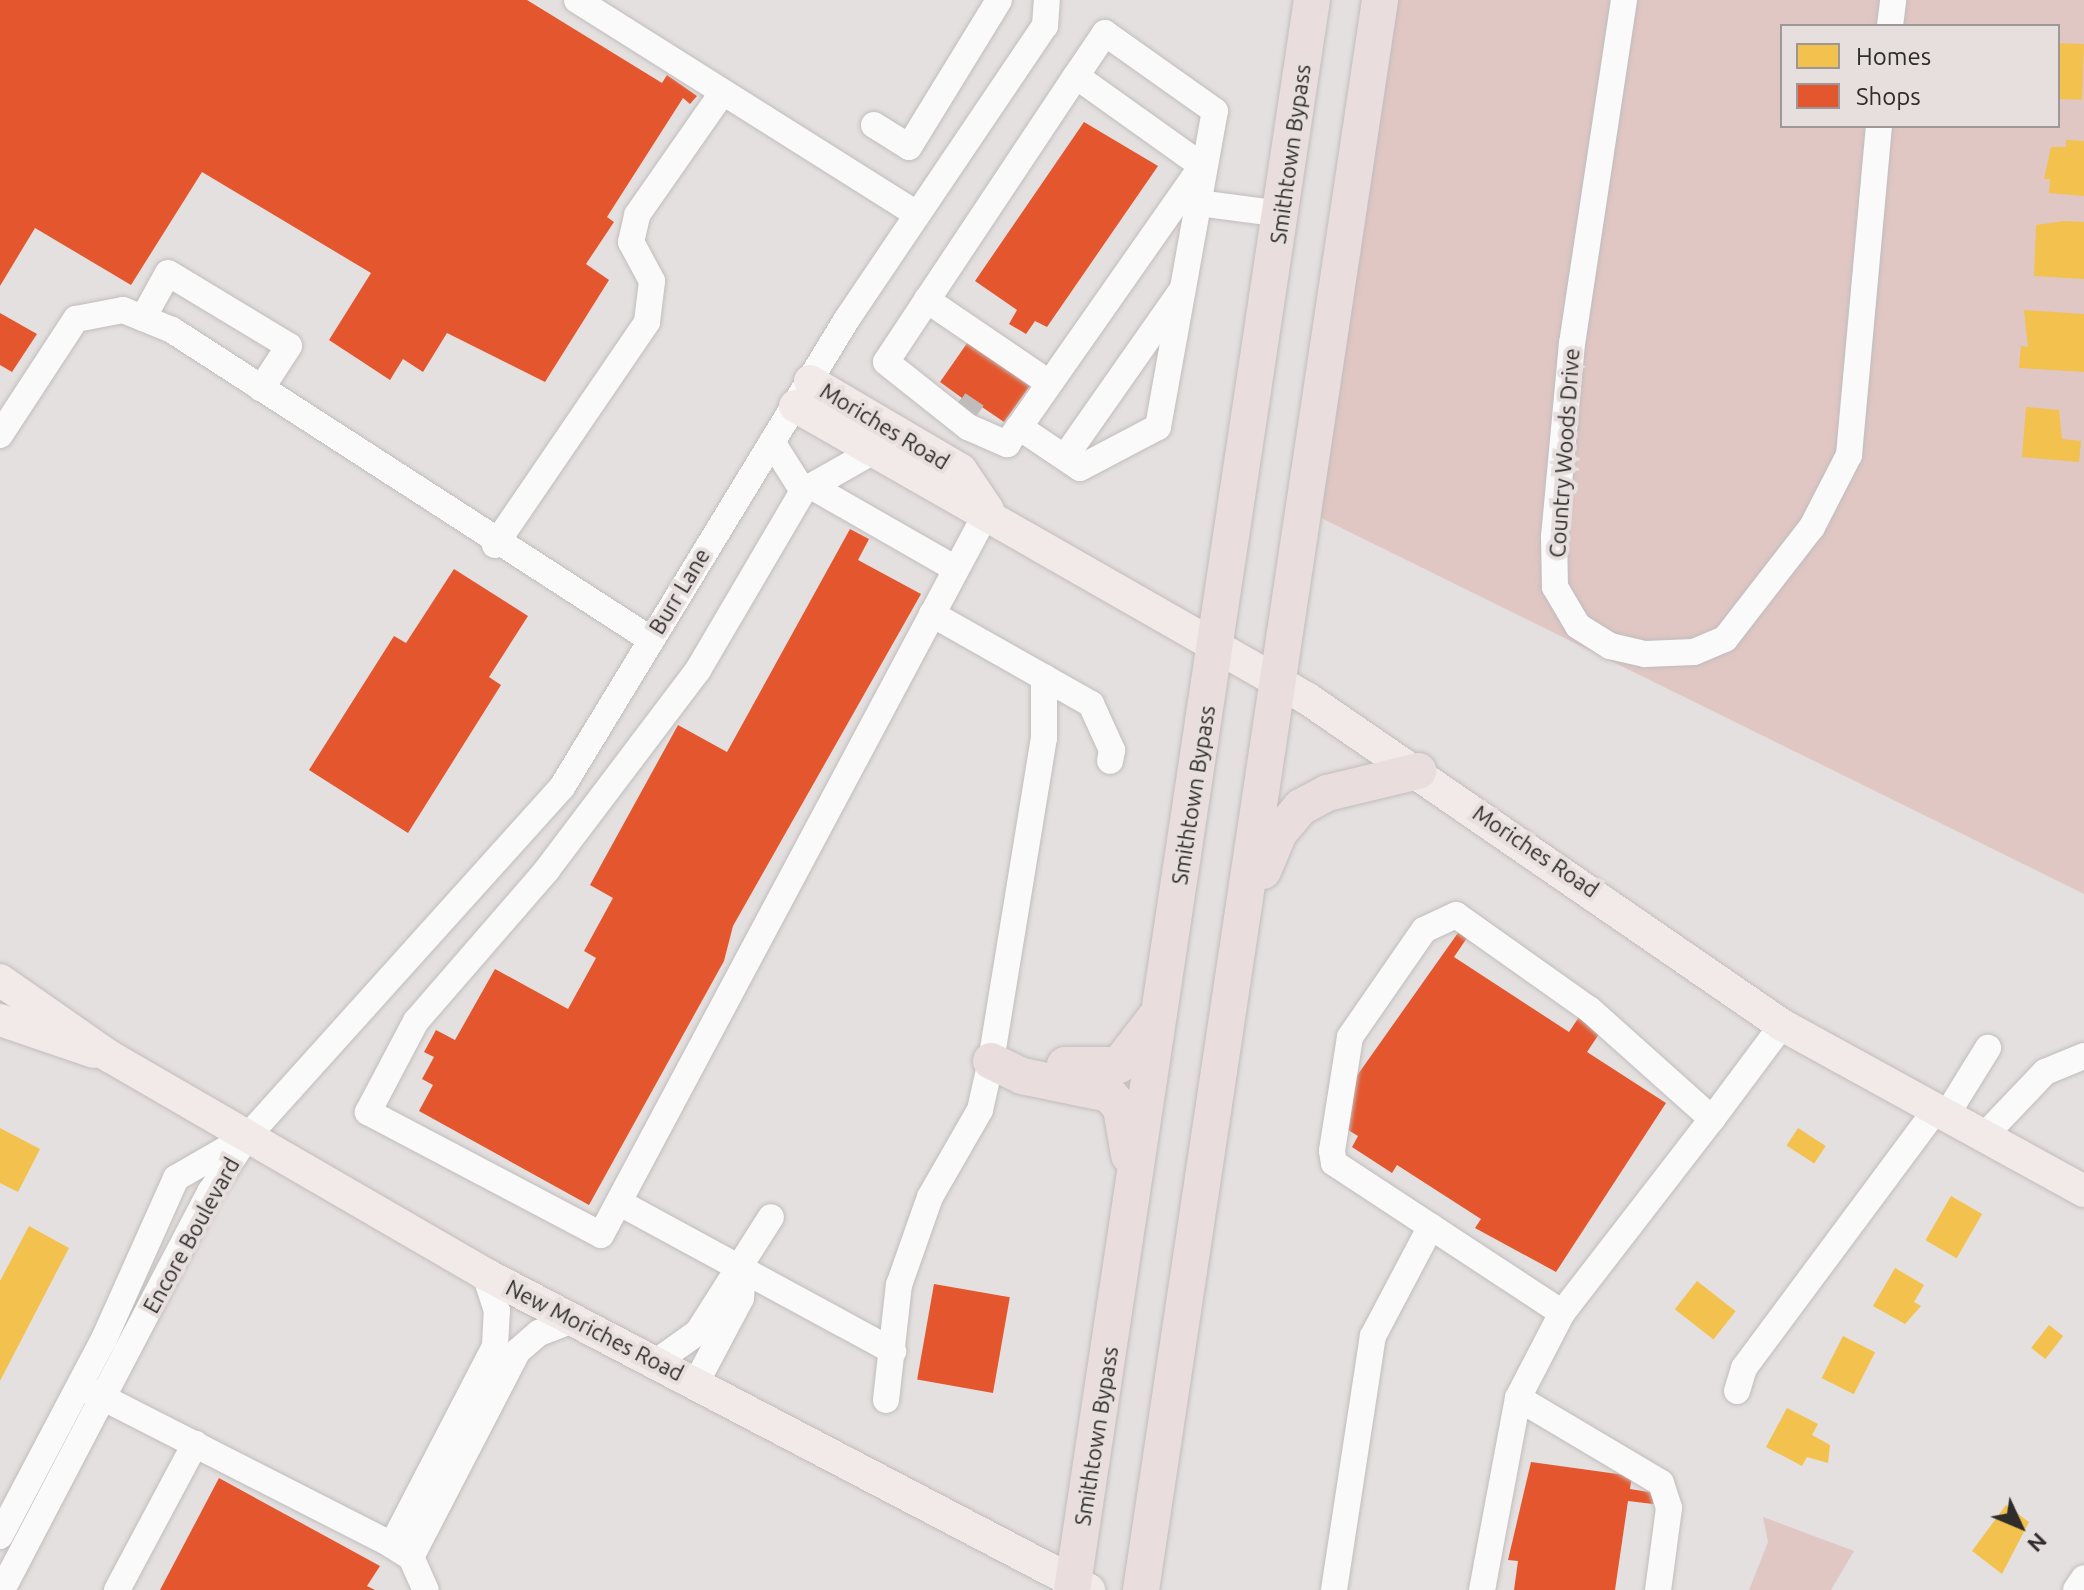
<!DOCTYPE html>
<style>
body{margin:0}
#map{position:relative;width:2084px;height:1590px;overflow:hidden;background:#e5e0e0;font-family:Ubuntu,sans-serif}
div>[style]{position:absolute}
.green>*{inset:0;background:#e0c7c4}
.homes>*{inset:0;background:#f2c14e;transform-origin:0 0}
.shops>*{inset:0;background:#e4572e;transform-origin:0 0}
.minor-tunnel>*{height:26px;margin-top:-13px;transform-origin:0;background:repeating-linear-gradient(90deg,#c1bcbc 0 26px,transparent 0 39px)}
.roads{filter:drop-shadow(0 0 2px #c1bdbd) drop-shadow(0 0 2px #c1bdbd)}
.minor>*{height:26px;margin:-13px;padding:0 13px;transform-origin:13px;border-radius:13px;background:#fbfafa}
.major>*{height:32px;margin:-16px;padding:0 16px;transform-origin:16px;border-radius:16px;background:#f1eae9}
.highway>*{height:36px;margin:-18px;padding:0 18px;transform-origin:18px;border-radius:18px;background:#e9dedd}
span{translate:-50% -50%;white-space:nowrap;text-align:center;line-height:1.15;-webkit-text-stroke:8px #e7dfde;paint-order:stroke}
.street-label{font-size:22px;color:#2f2c2c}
.legend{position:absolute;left:1780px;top:24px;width:280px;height:104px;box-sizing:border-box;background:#e7dfde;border:2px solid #9d9797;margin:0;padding:10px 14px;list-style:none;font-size:24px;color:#2f2c2c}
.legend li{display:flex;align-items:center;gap:16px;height:40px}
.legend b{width:40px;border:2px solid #9d9797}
.north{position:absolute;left:1980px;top:1486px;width:80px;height:80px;-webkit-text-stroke:6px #e7dfde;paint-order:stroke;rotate:134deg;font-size:22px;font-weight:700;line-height:32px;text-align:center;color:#2f2c2c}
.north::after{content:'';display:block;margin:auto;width:28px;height:36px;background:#2f2c2c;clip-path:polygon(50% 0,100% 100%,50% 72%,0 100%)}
</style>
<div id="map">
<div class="green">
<div style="clip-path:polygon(evenodd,1372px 0,2084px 0,2084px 894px,1313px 514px,1372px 0,1782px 26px,2058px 26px,2058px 126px,1782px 126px,1782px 26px)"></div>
<div style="clip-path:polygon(1763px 1517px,1854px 1551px,1831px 1590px,1749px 1590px,1768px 1542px)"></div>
</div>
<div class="homes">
<div style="left:2058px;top:43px;width:26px;height:56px;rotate:2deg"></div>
<div style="clip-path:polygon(2066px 140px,2084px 141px,2084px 196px,2049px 193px,2050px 179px,2044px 179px,2051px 147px,2066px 147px)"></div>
<div style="clip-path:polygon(2064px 221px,2084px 222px,2084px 279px,2034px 276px,2036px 225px)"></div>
<div style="clip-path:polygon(2024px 310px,2084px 314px,2084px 372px,2019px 368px,2021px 346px,2028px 347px)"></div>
<div style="clip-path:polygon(2026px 407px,2059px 410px,2062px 439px,2081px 441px,2079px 462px,2022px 457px)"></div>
<div style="clip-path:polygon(0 1128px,40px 1149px,18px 1192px,0 1183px)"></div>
<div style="left:1798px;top:1128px;width:33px;height:21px;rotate:33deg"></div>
<div style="left:1951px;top:1196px;width:36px;height:51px;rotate:30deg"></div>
<div style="clip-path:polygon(29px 1226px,69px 1248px,0 1381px,0 1281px)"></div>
<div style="clip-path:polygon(1895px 1268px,1924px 1285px,1914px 1302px,1921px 1306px,1905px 1324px,1873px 1306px)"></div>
<div style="left:1697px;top:1281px;width:49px;height:36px;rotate:38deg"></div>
<div style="left:2049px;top:1325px;width:18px;height:29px;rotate:38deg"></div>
<div style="left:1843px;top:1336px;width:36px;height:47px;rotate:27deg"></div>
<div style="clip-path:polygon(1787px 1408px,1818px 1424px,1812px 1435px,1830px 1445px,1828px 1463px,1807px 1457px,1802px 1466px,1766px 1447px)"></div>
<div style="clip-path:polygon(2006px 1505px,2029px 1522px,2002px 1574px,1972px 1551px)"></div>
</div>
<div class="shops">
<div style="clip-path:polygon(0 0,527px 0,662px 83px,667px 75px,697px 96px,690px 104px,683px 98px,607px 217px,614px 222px,586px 264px,609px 280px,545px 382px,447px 333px,423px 372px,403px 359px,390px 380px,329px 340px,371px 273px,202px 172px,131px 285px,35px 228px,0 286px)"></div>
<div style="clip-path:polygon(1084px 122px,1158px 166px,1047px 327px,1035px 321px,1026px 334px,1009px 324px,1017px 310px,975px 281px)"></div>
<div style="clip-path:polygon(0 313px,37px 334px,12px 372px,0 365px)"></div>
<div style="clip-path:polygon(970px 339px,1032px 383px,1004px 422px,982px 407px,972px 421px,954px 409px,962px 398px,940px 382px)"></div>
<div style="clip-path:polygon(850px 529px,869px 539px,858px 560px,921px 594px,733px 926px,724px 961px,589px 1205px,419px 1111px,433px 1085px,422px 1079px,434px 1057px,424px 1052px,436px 1030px,455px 1040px,495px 969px,568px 1009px,596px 958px,584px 951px,613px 898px,590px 885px,678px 725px,727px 752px)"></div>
<div style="clip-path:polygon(454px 569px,528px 616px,489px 677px,501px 685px,408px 833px,309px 770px,394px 636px,406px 643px)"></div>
<div style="clip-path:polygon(1460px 930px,1469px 935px,1454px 957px,1569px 1032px,1579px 1017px,1601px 1031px,1587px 1052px,1666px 1103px,1556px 1272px,1475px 1228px,1481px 1219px,1397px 1165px,1392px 1173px,1352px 1147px,1358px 1136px,1348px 1130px,1356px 1077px)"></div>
<div style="left:934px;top:1284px;width:77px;height:97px;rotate:10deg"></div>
<div style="clip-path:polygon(1531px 1462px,1632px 1476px,1630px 1489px,1655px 1493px,1653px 1504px,1628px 1501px,1615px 1590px,1514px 1590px,1518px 1561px,1508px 1560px)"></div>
<div style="clip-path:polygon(219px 1478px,380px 1566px,367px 1586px,375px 1590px,160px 1590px)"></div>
</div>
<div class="minor-tunnel">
<div style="left:958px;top:404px;width:22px;rotate:34deg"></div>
</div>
<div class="roads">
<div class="minor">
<div style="left:577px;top:0;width:400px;rotate:32.2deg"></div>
<div style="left:1624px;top:0;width:347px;rotate:98.6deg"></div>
<div style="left:1572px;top:343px;width:194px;rotate:95.3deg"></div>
<div style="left:1554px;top:536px;width:51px;rotate:88.9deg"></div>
<div style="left:1555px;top:587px;width:45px;rotate:59.5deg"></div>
<div style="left:1578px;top:626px;width:38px;rotate:32deg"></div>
<div style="left:1610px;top:646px;width:36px;rotate:13deg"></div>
<div style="left:1645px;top:654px;width:49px;rotate:-2.3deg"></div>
<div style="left:1694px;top:652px;width:34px;rotate:-23deg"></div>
<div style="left:1725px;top:639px;width:142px;rotate:-52.2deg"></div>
<div style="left:1812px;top:527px;width:81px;rotate:-62.8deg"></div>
<div style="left:1849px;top:455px;width:330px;rotate:-84.8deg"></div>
<div style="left:1890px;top:26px;width:26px;rotate:-83deg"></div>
<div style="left:874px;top:125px;width:41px;rotate:32.2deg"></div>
<div style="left:909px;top:147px;width:172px;rotate:-58.5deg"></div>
<div style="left:1199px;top:203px;width:83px;rotate:7.6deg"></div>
<div style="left:927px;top:300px;width:74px;rotate:123.5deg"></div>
<div style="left:886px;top:362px;width:105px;rotate:38.4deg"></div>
<div style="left:968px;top:427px;width:43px;rotate:23.6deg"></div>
<div style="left:1007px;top:444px;width:21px;rotate:-55deg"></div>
<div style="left:143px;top:318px;width:51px;rotate:-60.9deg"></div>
<div style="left:168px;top:273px;width:141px;rotate:31.1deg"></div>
<div style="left:289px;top:346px;width:51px;rotate:123.1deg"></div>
<div style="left:1049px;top:383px;width:148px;rotate:-145.8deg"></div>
<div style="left:927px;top:300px;width:269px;rotate:-56.4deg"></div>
<div style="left:1076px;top:76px;width:155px;rotate:35.5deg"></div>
<div style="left:1202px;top:166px;width:319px;rotate:125deg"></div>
<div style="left:1019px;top:427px;width:73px;rotate:33.9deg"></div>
<div style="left:1080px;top:468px;width:88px;rotate:-27.7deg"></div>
<div style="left:1158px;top:427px;width:321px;rotate:-79.8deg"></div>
<div style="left:1215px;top:111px;width:135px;rotate:-144.7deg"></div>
<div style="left:1105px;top:33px;width:52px;rotate:124deg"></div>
<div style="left:0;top:435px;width:139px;rotate:-56.8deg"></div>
<div style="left:76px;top:319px;width:48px;rotate:-10.8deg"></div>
<div style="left:123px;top:310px;width:53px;rotate:22.2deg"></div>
<div style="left:172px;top:330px;width:569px;rotate:32.88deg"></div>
<div style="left:772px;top:442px;width:58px;rotate:57.7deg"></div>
<div style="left:872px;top:452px;width:79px;rotate:150.5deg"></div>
<div style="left:803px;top:491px;width:208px;rotate:120.4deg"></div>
<div style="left:698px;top:670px;width:251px;rotate:127.1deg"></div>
<div style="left:547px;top:870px;width:200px;rotate:130.9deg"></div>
<div style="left:416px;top:1021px;width:103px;rotate:117.8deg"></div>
<div style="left:368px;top:1112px;width:263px;rotate:27.8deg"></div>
<div style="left:601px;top:1235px;width:822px;rotate:-61.91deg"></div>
<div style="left:1065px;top:457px;width:200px;rotate:-55deg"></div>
<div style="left:811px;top:486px;width:167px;rotate:29.8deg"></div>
<div style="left:495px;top:545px;width:270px;rotate:-55.7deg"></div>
<div style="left:647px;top:322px;width:41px;rotate:-83deg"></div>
<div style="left:652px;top:281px;width:44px;rotate:-118.3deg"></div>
<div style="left:631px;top:242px;width:28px;rotate:-77deg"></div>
<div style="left:637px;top:215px;width:149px;rotate:-55.1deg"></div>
<div style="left:932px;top:614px;width:183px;rotate:29.5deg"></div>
<div style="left:1091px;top:704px;width:51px;rotate:65.5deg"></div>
<div style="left:1112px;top:750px;width:11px;rotate:100deg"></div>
<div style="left:1947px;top:1114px;width:78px;rotate:-58.2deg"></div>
<div style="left:1712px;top:1119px;width:164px;rotate:-138.2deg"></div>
<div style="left:1590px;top:1010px;width:164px;rotate:-144.7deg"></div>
<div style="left:1456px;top:915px;width:35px;rotate:155deg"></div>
<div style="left:1424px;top:930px;width:130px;rotate:124.7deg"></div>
<div style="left:1350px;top:1037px;width:115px;rotate:99deg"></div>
<div style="left:1332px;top:1151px;width:12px;rotate:81deg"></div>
<div style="left:1334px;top:1163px;width:273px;rotate:33.3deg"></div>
<div style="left:1562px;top:1313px;width:245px;rotate:-52.3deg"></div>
<div style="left:1712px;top:1119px;width:117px;rotate:-53.3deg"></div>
<div style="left:1985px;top:1135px;width:87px;rotate:-46.4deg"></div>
<div style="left:2045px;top:1072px;width:42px;rotate:-22.3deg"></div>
<div style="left:620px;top:1203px;width:311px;rotate:28.5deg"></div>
<div style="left:1562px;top:1313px;width:96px;rotate:117.4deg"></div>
<div style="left:1518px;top:1398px;width:166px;rotate:30.7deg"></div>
<div style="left:1661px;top:1483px;width:26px;rotate:72deg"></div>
<div style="left:1669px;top:1508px;width:83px;rotate:97.6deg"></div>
<div style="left:656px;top:1362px;width:52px;rotate:-35.5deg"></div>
<div style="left:698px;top:1332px;width:136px;rotate:-57.6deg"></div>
<div style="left:696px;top:1383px;width:96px;rotate:-62.1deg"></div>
<div style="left:741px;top:1298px;width:28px;rotate:-86deg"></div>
<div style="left:90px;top:1391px;width:331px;rotate:27deg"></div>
<div style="left:385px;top:1541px;width:31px;rotate:32deg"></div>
<div style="left:411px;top:1557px;width:36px;rotate:66deg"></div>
<div style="left:1737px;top:1391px;width:24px;rotate:-73deg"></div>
<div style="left:1744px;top:1368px;width:324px;rotate:-53.4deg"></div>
<div style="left:886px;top:1400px;width:116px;rotate:-83.6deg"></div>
<div style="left:899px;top:1285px;width:93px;rotate:-70.6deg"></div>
<div style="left:930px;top:1197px;width:100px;rotate:-60.1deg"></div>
<div style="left:980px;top:1110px;width:50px;rotate:-77.3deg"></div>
<div style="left:991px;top:1061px;width:327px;rotate:-80.7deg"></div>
<div style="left:1044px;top:738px;width:61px;rotate:-90deg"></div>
<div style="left:0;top:1536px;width:223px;rotate:-62.2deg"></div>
<div style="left:104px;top:1339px;width:176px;rotate:-65.9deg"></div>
<div style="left:176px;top:1178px;width:74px;rotate:-30deg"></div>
<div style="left:392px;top:1545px;width:224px;rotate:-62.6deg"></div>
<div style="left:495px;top:1346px;width:35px;rotate:-87deg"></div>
<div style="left:497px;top:1311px;width:39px;rotate:-108deg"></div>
<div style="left:411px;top:1557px;width:232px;rotate:-62.6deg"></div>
<div style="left:518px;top:1351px;width:28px;rotate:-41deg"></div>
<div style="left:539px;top:1333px;width:40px;rotate:-21deg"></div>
<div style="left:2px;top:1590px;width:450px;rotate:-62.4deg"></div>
<div style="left:211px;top:1191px;width:65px;rotate:-56.3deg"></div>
<div style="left:247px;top:1137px;width:471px;rotate:-48deg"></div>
<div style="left:562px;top:787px;width:548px;rotate:-58.66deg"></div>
<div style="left:847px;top:319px;width:354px;rotate:-56deg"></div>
<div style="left:1045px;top:26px;width:26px;rotate:-86deg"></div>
<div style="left:117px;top:1590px;width:166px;rotate:-61.9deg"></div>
<div style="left:1334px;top:1590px;width:257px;rotate:-81.3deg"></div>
<div style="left:1373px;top:1336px;width:124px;rotate:-62.2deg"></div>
<div style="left:1482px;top:1590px;width:195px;rotate:-79.4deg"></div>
<div style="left:2076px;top:1590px;width:14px;rotate:-56deg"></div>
</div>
<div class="major">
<div style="left:810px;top:381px;width:175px;rotate:30.5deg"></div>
<div style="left:961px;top:470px;width:48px;rotate:56deg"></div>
<div style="left:795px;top:406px;width:591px;rotate:29.73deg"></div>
<div style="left:1308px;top:699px;width:575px;rotate:34.52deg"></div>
<div style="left:1782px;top:1025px;width:345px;rotate:28.8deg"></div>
<div style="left:0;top:980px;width:133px;rotate:34.9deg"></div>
<div style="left:109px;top:1056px;width:435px;rotate:30.1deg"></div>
<div style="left:485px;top:1274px;width:682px;rotate:27.62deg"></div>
<div style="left:0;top:1020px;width:99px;rotate:18.8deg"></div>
</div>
<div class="highway">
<div style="left:1263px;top:871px;width:41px;rotate:-67.2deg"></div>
<div style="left:1279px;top:833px;width:34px;rotate:-50deg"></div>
<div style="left:1301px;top:807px;width:30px;rotate:-28deg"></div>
<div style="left:1327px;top:793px;width:94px;rotate:-13.6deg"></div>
<div style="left:991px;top:1061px;width:34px;rotate:26deg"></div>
<div style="left:1022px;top:1076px;width:89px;rotate:11.7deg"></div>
<div style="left:1109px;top:1094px;width:18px;rotate:49deg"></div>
<div style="left:1121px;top:1108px;width:48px;rotate:80.3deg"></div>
<div style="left:1065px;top:1065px;width:54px"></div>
<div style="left:1119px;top:1065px;width:58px;rotate:-52.7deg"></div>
<div style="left:1072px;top:1590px;width:1608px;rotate:-81.42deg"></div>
<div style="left:1141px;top:1590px;width:1608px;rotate:-81.45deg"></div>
</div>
</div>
<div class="street-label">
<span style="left:1290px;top:154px;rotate:-82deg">Smithtown Bypass</span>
<span style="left:885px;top:426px;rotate:31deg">Moriches Road</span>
<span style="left:1564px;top:453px;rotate:-86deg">Country Woods Drive</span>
<span style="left:679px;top:591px;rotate:-59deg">Burr Lane</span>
<span style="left:1193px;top:795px;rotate:-81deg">Smithtown Bypass</span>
<span style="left:1536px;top:851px;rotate:34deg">Moriches Road</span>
<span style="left:191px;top:1235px;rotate:-61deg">Encore Boulevard</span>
<span style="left:595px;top:1330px;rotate:27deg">New Moriches Road</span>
<span style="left:1096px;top:1436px;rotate:-81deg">Smithtown Bypass</span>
</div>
<ul class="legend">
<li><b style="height:22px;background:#f2c14e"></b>Homes</li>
<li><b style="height:22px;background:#e4572e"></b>Shops</li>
</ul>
<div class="north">N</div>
</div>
